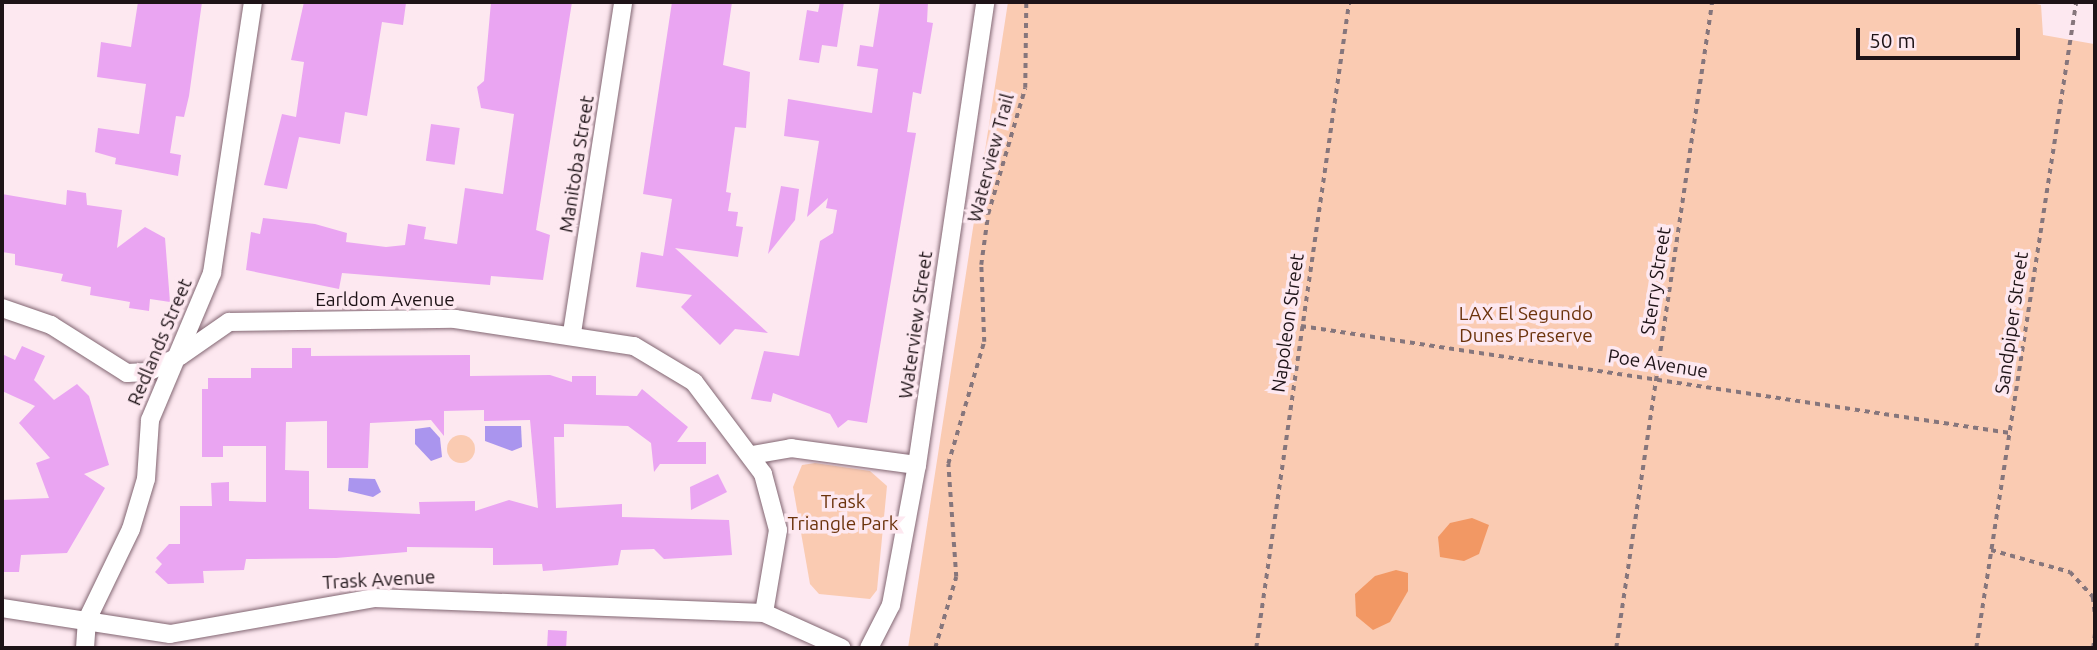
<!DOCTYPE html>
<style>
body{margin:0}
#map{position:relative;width:2097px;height:650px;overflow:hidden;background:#fde8f0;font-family:Ubuntu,sans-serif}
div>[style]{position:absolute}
.green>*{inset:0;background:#facbb2}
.round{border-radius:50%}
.forest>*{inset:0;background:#f29864}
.water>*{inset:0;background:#aa95ee}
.building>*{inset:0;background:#eaa5f2;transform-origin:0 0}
.path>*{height:3.5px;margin-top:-1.75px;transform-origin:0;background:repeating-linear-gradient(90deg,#86767c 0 5px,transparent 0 10px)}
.roads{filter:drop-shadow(0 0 2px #826672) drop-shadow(0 0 2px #826672)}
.minor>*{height:18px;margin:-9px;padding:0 9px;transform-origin:9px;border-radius:9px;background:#fff}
span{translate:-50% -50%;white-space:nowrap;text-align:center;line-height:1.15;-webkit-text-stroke:7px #fde8f0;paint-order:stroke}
.street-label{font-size:19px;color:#1e1317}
.park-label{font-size:19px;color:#6c330c}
.frame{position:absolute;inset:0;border:4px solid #1e1317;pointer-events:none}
.scale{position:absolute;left:1856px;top:28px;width:164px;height:32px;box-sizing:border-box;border:4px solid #1e1317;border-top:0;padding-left:9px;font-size:21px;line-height:24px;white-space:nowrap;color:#1e1317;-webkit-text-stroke:5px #fde8f0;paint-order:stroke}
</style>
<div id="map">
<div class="green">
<div style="clip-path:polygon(1008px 2px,2028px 2px,2041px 5px,2043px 35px,2094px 44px,2095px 37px,2095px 648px,908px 648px)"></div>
<div class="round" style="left:447px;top:435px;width:28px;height:28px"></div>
<div style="clip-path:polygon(815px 463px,870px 471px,887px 486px,877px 590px,870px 599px,819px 594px,810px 584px,793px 487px,802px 465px)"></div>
</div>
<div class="forest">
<div style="clip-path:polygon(1472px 518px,1489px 525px,1479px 554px,1464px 561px,1440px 557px,1438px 537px,1450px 523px)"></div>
<div style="clip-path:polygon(1396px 570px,1408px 573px,1408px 591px,1390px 622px,1373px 630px,1356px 616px,1355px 594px,1375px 576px)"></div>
</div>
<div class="water">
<div style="clip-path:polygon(485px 426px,521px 426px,522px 447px,512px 451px,485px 441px)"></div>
<div style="clip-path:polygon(430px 427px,440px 438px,442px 457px,431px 461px,415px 444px,415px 429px)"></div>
<div style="clip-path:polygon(349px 478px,375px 479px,381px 492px,373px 497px,348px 491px)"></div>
</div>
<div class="building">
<div style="clip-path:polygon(138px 2px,202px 2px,189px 96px,184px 117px,176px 116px,170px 153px,181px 155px,178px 176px,115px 164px,116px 158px,95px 152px,98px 128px,139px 134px,146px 84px,97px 77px,101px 42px,131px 47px)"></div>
<div style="clip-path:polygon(304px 2px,406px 3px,403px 25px,382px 22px,367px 116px,345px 112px,340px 144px,299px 137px,287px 189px,264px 185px,282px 114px,296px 117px,304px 62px,291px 60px)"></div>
<div style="clip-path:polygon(491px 2px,572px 2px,536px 230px,550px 235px,543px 280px,491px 276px,490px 285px,342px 273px,339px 289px,246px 270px,251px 232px,260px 234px,263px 218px,315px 224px,347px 233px,346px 242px,386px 247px,405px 245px,408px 224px,426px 227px,424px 239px,457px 244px,465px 188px,503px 194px,514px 114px,481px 108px,477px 87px,484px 81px)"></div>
<div style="clip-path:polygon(672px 2px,732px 2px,723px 65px,750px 72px,746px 128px,735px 127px,726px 192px,731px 193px,728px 211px,738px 212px,736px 226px,743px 227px,738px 257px,675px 248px,768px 333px,735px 329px,720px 345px,681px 307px,692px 295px,636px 287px,641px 252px,663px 256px,672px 199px,643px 194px)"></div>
<div style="clip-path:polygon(820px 2px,844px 2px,837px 47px,822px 45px,819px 63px,799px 60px,807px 10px,818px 12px)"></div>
<div style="clip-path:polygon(880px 2px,928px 2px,927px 22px,933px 23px,921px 94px,913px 92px,907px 132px,916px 133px,867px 423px,848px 420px,838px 428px,830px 414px,773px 393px,771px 402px,751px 399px,764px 351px,799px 356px,820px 241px,833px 233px,837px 210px,826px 208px,828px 198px,807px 217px,819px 141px,784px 136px,788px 99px,872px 113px,878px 69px,857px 66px,860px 45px,873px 47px)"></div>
<div style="left:431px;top:124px;width:29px;height:37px;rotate:8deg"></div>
<div style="clip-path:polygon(781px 186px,799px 189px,795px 220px,768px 254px)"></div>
<div style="clip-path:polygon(67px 190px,86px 193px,87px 205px,122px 210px,117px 248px,145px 227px,165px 238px,170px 302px,150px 299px,149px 311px,129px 308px,130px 302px,90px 295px,91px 287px,61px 281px,63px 274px,15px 265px,15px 254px,2px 252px,2px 194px,66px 205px)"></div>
<div style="clip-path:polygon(22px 346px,45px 356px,34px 380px,54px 400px,77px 384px,89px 396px,109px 465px,84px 474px,105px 488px,67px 553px,21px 555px,19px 572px,2px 572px,2px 500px,49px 498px,36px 463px,50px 458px,19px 423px,35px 406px,2px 391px,2px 354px,15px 360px)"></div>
<div style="clip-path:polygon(evenodd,292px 348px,311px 348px,311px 356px,470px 355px,470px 376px,550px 375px,572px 382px,572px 376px,596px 376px,596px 395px,637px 396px,642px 389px,688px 427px,677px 442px,706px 442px,706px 464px,660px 464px,654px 472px,651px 443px,628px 426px,564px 424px,564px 437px,554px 437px,556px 508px,622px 504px,622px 517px,729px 520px,732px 555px,664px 559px,654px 549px,621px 550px,618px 565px,543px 571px,542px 564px,493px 565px,493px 548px,407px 547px,407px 552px,336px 558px,246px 559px,244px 570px,203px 571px,204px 583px,168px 584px,155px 572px,162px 564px,156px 558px,169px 544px,180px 544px,180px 506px,212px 506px,211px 483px,229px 482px,229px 501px,266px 502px,266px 446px,223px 446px,223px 457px,202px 457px,202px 389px,208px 389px,208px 378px,251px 378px,251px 368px,292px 368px,292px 348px,484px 410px,484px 421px,530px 420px,538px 508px,509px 500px,475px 511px,475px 501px,419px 502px,420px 514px,309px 509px,309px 471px,285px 470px,286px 422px,327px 421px,327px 468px,368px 468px,370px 423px,431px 420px,444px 436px,444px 411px,484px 410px)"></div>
<div style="clip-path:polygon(718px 474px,727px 492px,691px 510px,690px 487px)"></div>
<div style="left:548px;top:630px;width:19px;height:18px;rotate:3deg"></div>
</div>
<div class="path">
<div style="left:1301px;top:326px;width:717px;rotate:8.58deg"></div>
<div style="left:1991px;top:550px;width:82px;rotate:15.6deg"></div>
<div style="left:2070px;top:572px;width:34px;rotate:47deg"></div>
<div style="left:2093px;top:597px;width:16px;rotate:83deg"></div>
<div style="left:935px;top:648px;width:74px;rotate:-73.5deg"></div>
<div style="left:956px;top:577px;width:113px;rotate:-94deg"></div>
<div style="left:948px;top:464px;width:127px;rotate:-73.6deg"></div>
<div style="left:984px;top:342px;width:77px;rotate:-92.2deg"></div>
<div style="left:981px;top:265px;width:51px;rotate:-82.2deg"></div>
<div style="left:988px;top:214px;width:131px;rotate:-73.6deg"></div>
<div style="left:1025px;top:88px;width:86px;rotate:-89.3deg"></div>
<div style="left:1256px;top:648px;width:653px;rotate:-81.81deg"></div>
<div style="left:1616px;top:648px;width:653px;rotate:-81.55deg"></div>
<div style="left:1976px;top:648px;width:654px;rotate:-81.2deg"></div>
<div style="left:2093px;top:648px;width:16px;rotate:-83deg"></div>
</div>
<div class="roads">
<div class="minor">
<div style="left:2px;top:308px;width:52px;rotate:19.1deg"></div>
<div style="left:51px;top:325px;width:90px;rotate:32.3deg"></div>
<div style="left:127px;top:373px;width:21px;rotate:-3deg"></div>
<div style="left:148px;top:372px;width:36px;rotate:-27deg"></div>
<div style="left:180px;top:356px;width:60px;rotate:-34.8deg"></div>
<div style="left:229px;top:322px;width:226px;rotate:-0.8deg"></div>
<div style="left:455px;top:319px;width:181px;rotate:8.6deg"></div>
<div style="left:634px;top:346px;width:70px;rotate:31deg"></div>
<div style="left:694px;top:382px;width:115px;rotate:53.1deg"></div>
<div style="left:763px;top:474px;width:58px;rotate:75deg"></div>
<div style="left:778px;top:530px;width:84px;rotate:99.6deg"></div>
<div style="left:764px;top:613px;width:85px;rotate:24.2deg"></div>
<div style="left:572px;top:333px;width:335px;rotate:-81.2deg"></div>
<div style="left:752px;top:455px;width:40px;rotate:-10deg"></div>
<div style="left:791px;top:448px;width:127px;rotate:7.7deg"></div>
<div style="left:2px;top:608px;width:170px;rotate:8.8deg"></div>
<div style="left:170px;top:634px;width:207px;rotate:-10deg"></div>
<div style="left:374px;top:598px;width:390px;rotate:2.2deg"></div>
<div style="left:85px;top:648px;width:28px;rotate:-86deg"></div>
<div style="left:87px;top:620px;width:101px;rotate:-64.2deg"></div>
<div style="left:131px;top:529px;width:52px;rotate:-73.3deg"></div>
<div style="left:146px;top:479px;width:59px;rotate:-86.1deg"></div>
<div style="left:150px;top:420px;width:160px;rotate:-67.1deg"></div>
<div style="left:212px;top:273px;width:274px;rotate:-81.4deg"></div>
<div style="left:869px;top:648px;width:48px;rotate:-62.9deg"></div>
<div style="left:891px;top:605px;width:142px;rotate:-79.5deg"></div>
<div style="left:917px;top:465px;width:468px;rotate:-81.6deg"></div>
</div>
</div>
<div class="street-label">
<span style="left:991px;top:158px;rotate:-75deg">Waterview Trail</span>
<span style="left:577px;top:164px;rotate:-81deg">Manitoba Street</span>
<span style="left:1656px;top:281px;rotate:-81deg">Sterry Street</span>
<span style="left:385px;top:300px">Earldom Avenue</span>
<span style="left:1288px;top:323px;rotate:-82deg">Napoleon Street</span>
<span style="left:2012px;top:323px;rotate:-82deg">Sandpiper Street</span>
<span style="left:916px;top:325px;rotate:-82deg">Waterview Street</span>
<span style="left:160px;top:342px;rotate:-67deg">Redlands Street</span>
<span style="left:1658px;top:364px;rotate:9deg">Poe Avenue</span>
<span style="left:379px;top:580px;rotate:-3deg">Trask Avenue</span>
</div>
<div class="park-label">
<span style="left:1526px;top:325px">LAX El Segundo<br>Dunes Preserve</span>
<span style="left:843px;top:513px">Trask<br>Triangle Park</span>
</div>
<div class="frame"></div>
<div class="scale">50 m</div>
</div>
